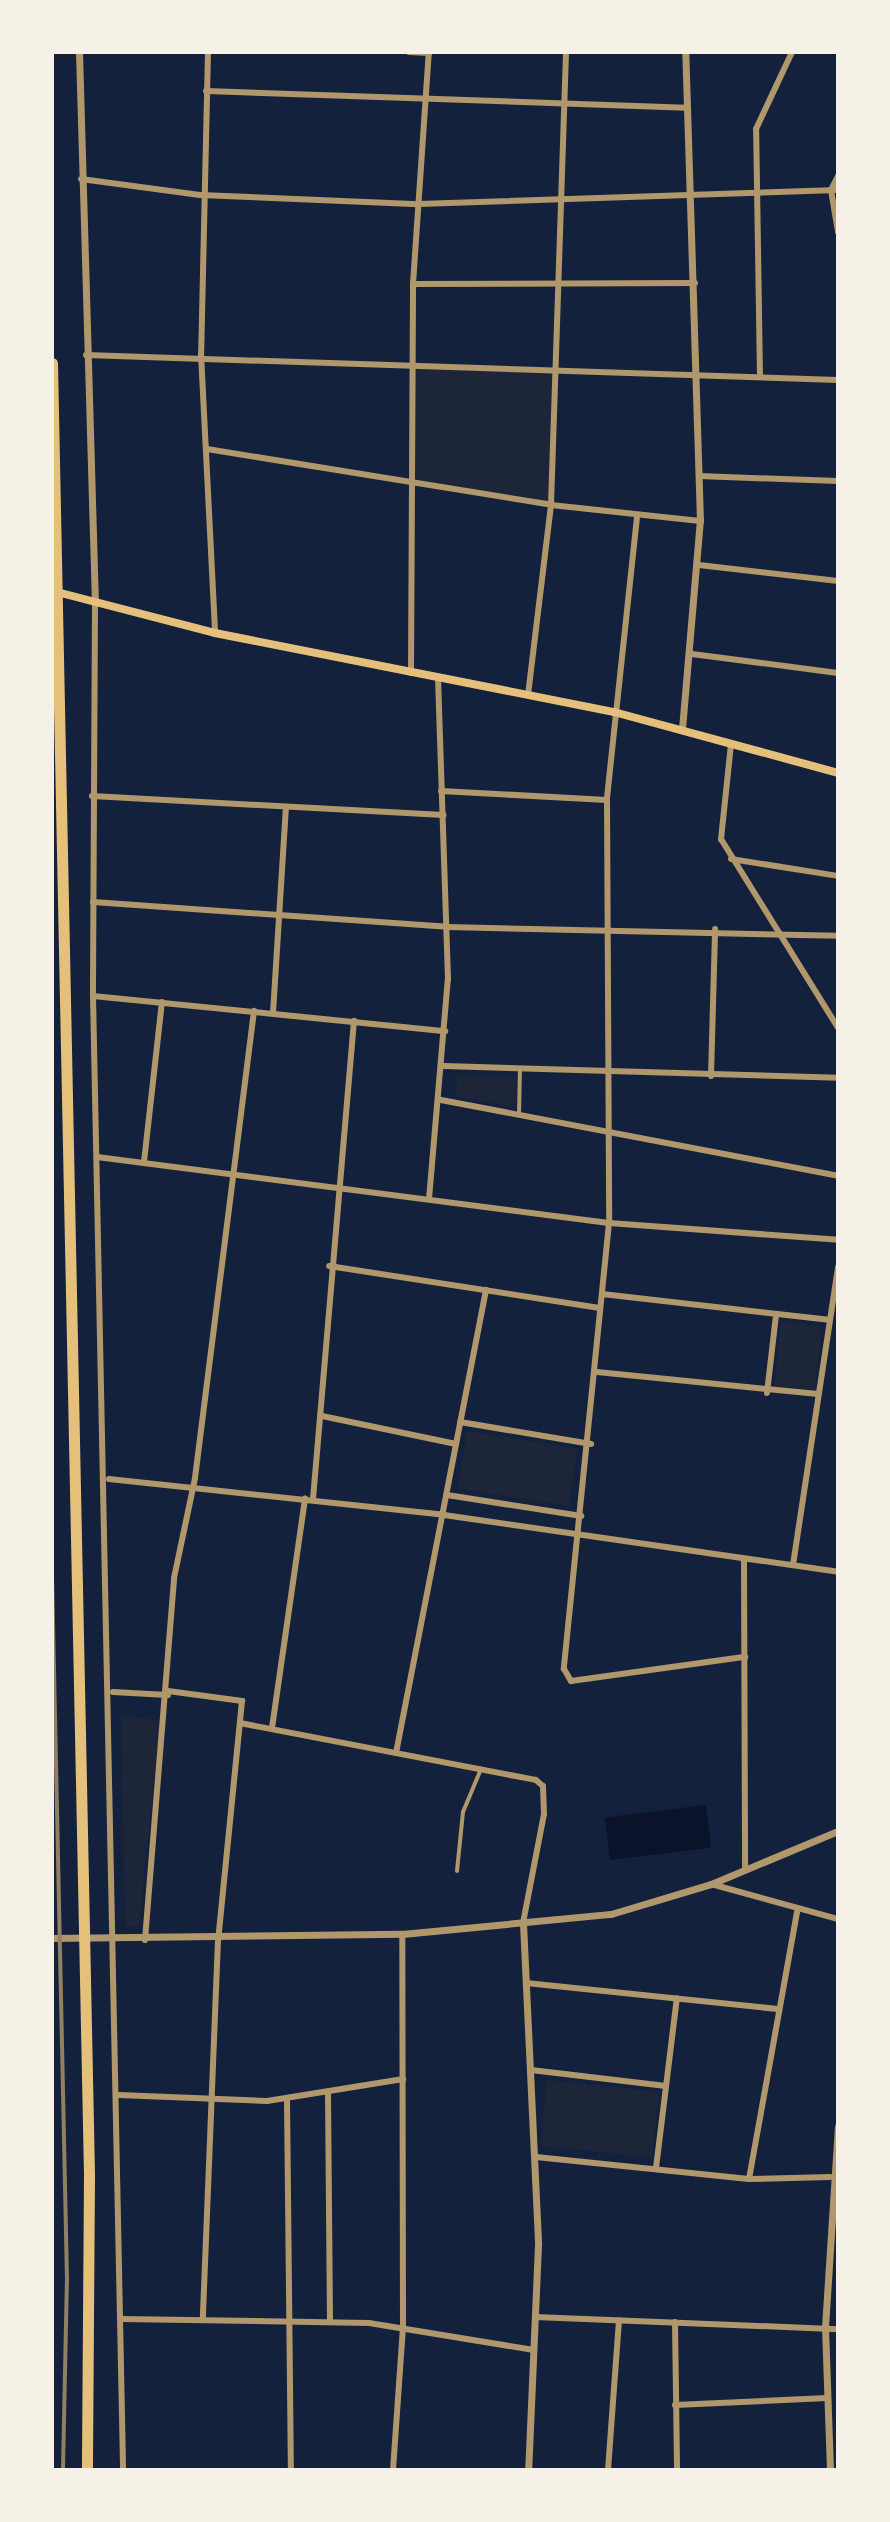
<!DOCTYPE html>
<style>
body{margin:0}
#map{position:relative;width:890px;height:2522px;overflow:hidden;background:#14213d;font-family:Montserrat,sans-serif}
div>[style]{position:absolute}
.green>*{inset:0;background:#1d2539;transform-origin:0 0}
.water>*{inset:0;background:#0b132b;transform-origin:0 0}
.pedestrian>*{height:4px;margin:-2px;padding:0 2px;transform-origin:2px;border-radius:2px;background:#b1986c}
.minor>*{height:6px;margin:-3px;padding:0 3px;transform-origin:3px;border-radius:3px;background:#b1986c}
.tertiary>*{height:7px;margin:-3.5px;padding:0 3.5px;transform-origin:3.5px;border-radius:3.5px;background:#b1986c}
.secondary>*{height:8px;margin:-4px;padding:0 4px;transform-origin:4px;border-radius:4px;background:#e5c07b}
.motorway>*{height:11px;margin:-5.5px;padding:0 5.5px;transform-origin:5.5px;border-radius:5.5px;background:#e5c07b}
.rail>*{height:4px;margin:-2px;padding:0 2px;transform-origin:2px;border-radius:2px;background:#918062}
span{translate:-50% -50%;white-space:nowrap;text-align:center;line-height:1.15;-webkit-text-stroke:8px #f6f1e7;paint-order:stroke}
.frame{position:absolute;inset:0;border:54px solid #f6f1e7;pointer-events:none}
</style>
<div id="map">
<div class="green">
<div style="clip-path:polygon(412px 367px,557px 371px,551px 505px,416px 479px)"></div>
<div style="clip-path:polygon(457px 1075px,517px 1076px,516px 1108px,456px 1096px)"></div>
<div style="left:781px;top:1322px;width:41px;height:64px;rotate:6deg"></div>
<div style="left:467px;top:1431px;width:112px;height:58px;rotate:9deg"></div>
<div style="clip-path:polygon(121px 1716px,160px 1720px,139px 1927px,127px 1926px,125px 1918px)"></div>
<div style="left:547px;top:2080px;width:113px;height:66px;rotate:6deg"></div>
</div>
<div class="water">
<div style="left:706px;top:1805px;width:43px;height:102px;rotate:83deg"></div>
</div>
<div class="pedestrian">
<div style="left:519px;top:1115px;width:46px;rotate:-88.8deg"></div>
<div style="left:457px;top:1871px;width:59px;rotate:-84.2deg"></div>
<div style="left:463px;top:1812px;width:47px;rotate:-67.3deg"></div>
</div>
<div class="minor">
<div style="left:208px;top:52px;width:302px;rotate:91.3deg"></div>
<div style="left:201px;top:354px;width:279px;rotate:87.1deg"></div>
<div style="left:409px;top:52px;width:20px;rotate:3deg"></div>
<div style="left:206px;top:91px;width:480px;rotate:2deg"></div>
<div style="left:838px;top:176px;width:16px;rotate:117deg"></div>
<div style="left:831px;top:190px;width:43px;rotate:80.5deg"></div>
<div style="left:81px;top:179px;width:120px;rotate:7.7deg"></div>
<div style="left:200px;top:195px;width:219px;rotate:2.4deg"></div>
<div style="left:419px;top:204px;width:419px;rotate:-1.9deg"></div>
<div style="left:413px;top:284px;width:282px;rotate:-0.2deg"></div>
<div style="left:86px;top:355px;width:752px;rotate:1.9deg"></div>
<div style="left:760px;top:376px;width:247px;rotate:-90.9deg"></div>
<div style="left:756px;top:129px;width:85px;rotate:-64.9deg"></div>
<div style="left:207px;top:449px;width:349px;rotate:9.2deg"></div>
<div style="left:551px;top:505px;width:150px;rotate:6.1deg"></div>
<div style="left:699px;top:476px;width:139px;rotate:2.1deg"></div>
<div style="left:637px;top:517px;width:285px;rotate:96.1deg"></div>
<div style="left:607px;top:800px;width:423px;rotate:89.7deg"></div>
<div style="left:609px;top:1223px;width:448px;rotate:95.8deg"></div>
<div style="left:564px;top:1669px;width:14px;rotate:60deg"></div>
<div style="left:571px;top:1681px;width:176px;rotate:-7.9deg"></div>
<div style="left:699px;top:565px;width:140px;rotate:6.6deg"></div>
<div style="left:95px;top:604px;width:392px;rotate:90.3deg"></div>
<div style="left:93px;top:996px;width:1474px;rotate:88.83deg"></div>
<div style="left:692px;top:654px;width:147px;rotate:7.4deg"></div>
<div style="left:411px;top:673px;width:389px;rotate:-89.7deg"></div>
<div style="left:413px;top:284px;width:233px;rotate:-86.1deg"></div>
<div style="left:528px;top:695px;width:191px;rotate:-83.1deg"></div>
<div style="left:551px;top:505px;width:453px;rotate:-88.1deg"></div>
<div style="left:731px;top:744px;width:96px;rotate:96deg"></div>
<div style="left:721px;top:839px;width:222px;rotate:58.2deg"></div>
<div style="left:441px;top:791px;width:166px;rotate:3.1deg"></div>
<div style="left:92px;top:796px;width:352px;rotate:3.1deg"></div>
<div style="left:731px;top:859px;width:108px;rotate:9deg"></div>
<div style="left:93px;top:902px;width:355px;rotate:4deg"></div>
<div style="left:447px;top:927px;width:391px;rotate:1.3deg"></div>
<div style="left:93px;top:996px;width:354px;rotate:5.7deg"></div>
<div style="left:273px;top:1013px;width:205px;rotate:-86.4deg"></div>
<div style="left:444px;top:1066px;width:394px;rotate:1.7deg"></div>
<div style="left:711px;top:1076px;width:147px;rotate:-88.4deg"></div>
<div style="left:441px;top:1100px;width:404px;rotate:10.8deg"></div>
<div style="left:97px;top:1157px;width:516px;rotate:7.35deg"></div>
<div style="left:609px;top:1223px;width:230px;rotate:4.2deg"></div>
<div style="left:144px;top:1162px;width:161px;rotate:-83.6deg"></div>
<div style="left:429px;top:1199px;width:221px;rotate:-85.1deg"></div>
<div style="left:448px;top:979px;width:300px;rotate:-91.9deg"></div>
<div style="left:329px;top:1266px;width:274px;rotate:8.8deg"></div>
<div style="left:602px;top:1294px;width:228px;rotate:6.5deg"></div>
<div style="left:597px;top:1372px;width:222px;rotate:5.7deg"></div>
<div style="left:767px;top:1393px;width:79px;rotate:-83.4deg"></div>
<div style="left:322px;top:1416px;width:137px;rotate:11.8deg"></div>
<div style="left:460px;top:1422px;width:133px;rotate:9.5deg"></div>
<div style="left:109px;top:1479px;width:337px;rotate:6.1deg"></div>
<div style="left:444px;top:1515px;width:398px;rotate:8.2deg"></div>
<div style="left:447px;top:1495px;width:136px;rotate:8.9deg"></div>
<div style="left:313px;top:1499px;width:480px;rotate:-85.1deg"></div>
<div style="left:744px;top:1559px;width:311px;rotate:89.8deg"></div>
<div style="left:793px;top:1565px;width:302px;rotate:-81.4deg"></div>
<div style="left:168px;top:1691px;width:75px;rotate:7.7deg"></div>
<div style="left:242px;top:1701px;width:240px;rotate:95.7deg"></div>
<div style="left:218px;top:1940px;width:380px;rotate:92.3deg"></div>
<div style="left:113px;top:1692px;width:55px;rotate:3.1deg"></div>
<div style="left:240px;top:1723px;width:301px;rotate:10.9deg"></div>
<div style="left:536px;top:1780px;width:9px;rotate:41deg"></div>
<div style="left:543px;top:1786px;width:28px;rotate:88deg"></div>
<div style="left:544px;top:1814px;width:111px;rotate:100.9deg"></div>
<div style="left:272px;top:1728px;width:232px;rotate:-81.8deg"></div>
<div style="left:396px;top:1753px;width:472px;rotate:-79deg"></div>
<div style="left:711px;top:1884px;width:132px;rotate:15.4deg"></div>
<div style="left:145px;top:1940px;width:363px;rotate:-85.4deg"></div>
<div style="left:174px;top:1578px;width:102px;rotate:-78.1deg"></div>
<div style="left:195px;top:1478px;width:471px;rotate:-82.8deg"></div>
<div style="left:526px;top:1983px;width:253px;rotate:5.9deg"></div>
<div style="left:531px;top:2070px;width:136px;rotate:6.8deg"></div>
<div style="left:328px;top:2093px;width:228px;rotate:89.5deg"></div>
<div style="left:119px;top:2095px;width:148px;rotate:2.3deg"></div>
<div style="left:267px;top:2101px;width:138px;rotate:-9.2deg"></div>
<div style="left:287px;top:2099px;width:371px;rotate:89.4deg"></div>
<div style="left:536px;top:2157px;width:214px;rotate:5.9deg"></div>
<div style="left:749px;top:2179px;width:81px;rotate:-1.4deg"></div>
<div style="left:656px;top:2168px;width:171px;rotate:-83deg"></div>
<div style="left:749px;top:2179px;width:275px;rotate:-79.8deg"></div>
<div style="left:535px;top:2317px;width:303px;rotate:2.3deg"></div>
<div style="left:121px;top:2319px;width:248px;rotate:0.9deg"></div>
<div style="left:369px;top:2323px;width:167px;rotate:9.3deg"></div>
<div style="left:675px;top:2322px;width:148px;rotate:89.2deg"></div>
<div style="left:675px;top:2405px;width:152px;rotate:-2.6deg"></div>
<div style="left:393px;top:2470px;width:142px;rotate:-86deg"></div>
<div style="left:403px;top:2328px;width:394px;rotate:-90.1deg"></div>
<div style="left:608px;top:2470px;width:150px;rotate:-85.8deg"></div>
</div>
<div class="tertiary">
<div style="left:79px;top:52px;width:552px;rotate:88.34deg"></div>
<div style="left:682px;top:729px;width:209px;rotate:-85.1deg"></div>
<div style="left:700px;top:521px;width:469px;rotate:-91.8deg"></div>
<div style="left:523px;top:1923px;width:322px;rotate:87.3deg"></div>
<div style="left:538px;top:2245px;width:225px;rotate:92.5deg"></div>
<div style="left:52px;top:1938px;width:350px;rotate:-0.7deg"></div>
<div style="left:402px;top:1934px;width:210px;rotate:-5.5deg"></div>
<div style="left:611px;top:1914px;width:104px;rotate:-16.7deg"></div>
<div style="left:711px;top:1884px;width:138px;rotate:-22.7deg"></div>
<div style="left:830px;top:2470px;width:143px;rotate:-92deg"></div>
<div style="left:825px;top:2327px;width:201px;rotate:-86.3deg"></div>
</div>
<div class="secondary">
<div style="left:53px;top:591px;width:167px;rotate:14.5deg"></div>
<div style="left:215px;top:633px;width:407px;rotate:11.2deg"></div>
<div style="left:614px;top:712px;width:232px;rotate:15.2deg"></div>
</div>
<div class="motorway">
<div style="left:52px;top:363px;width:1812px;rotate:88.83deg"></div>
<div style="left:89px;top:2175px;width:295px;rotate:90.4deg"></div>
</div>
<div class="rail">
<div style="left:52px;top:1575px;width:702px;rotate:88.78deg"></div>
<div style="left:67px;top:2277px;width:193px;rotate:91.2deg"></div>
</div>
<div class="frame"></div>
</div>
